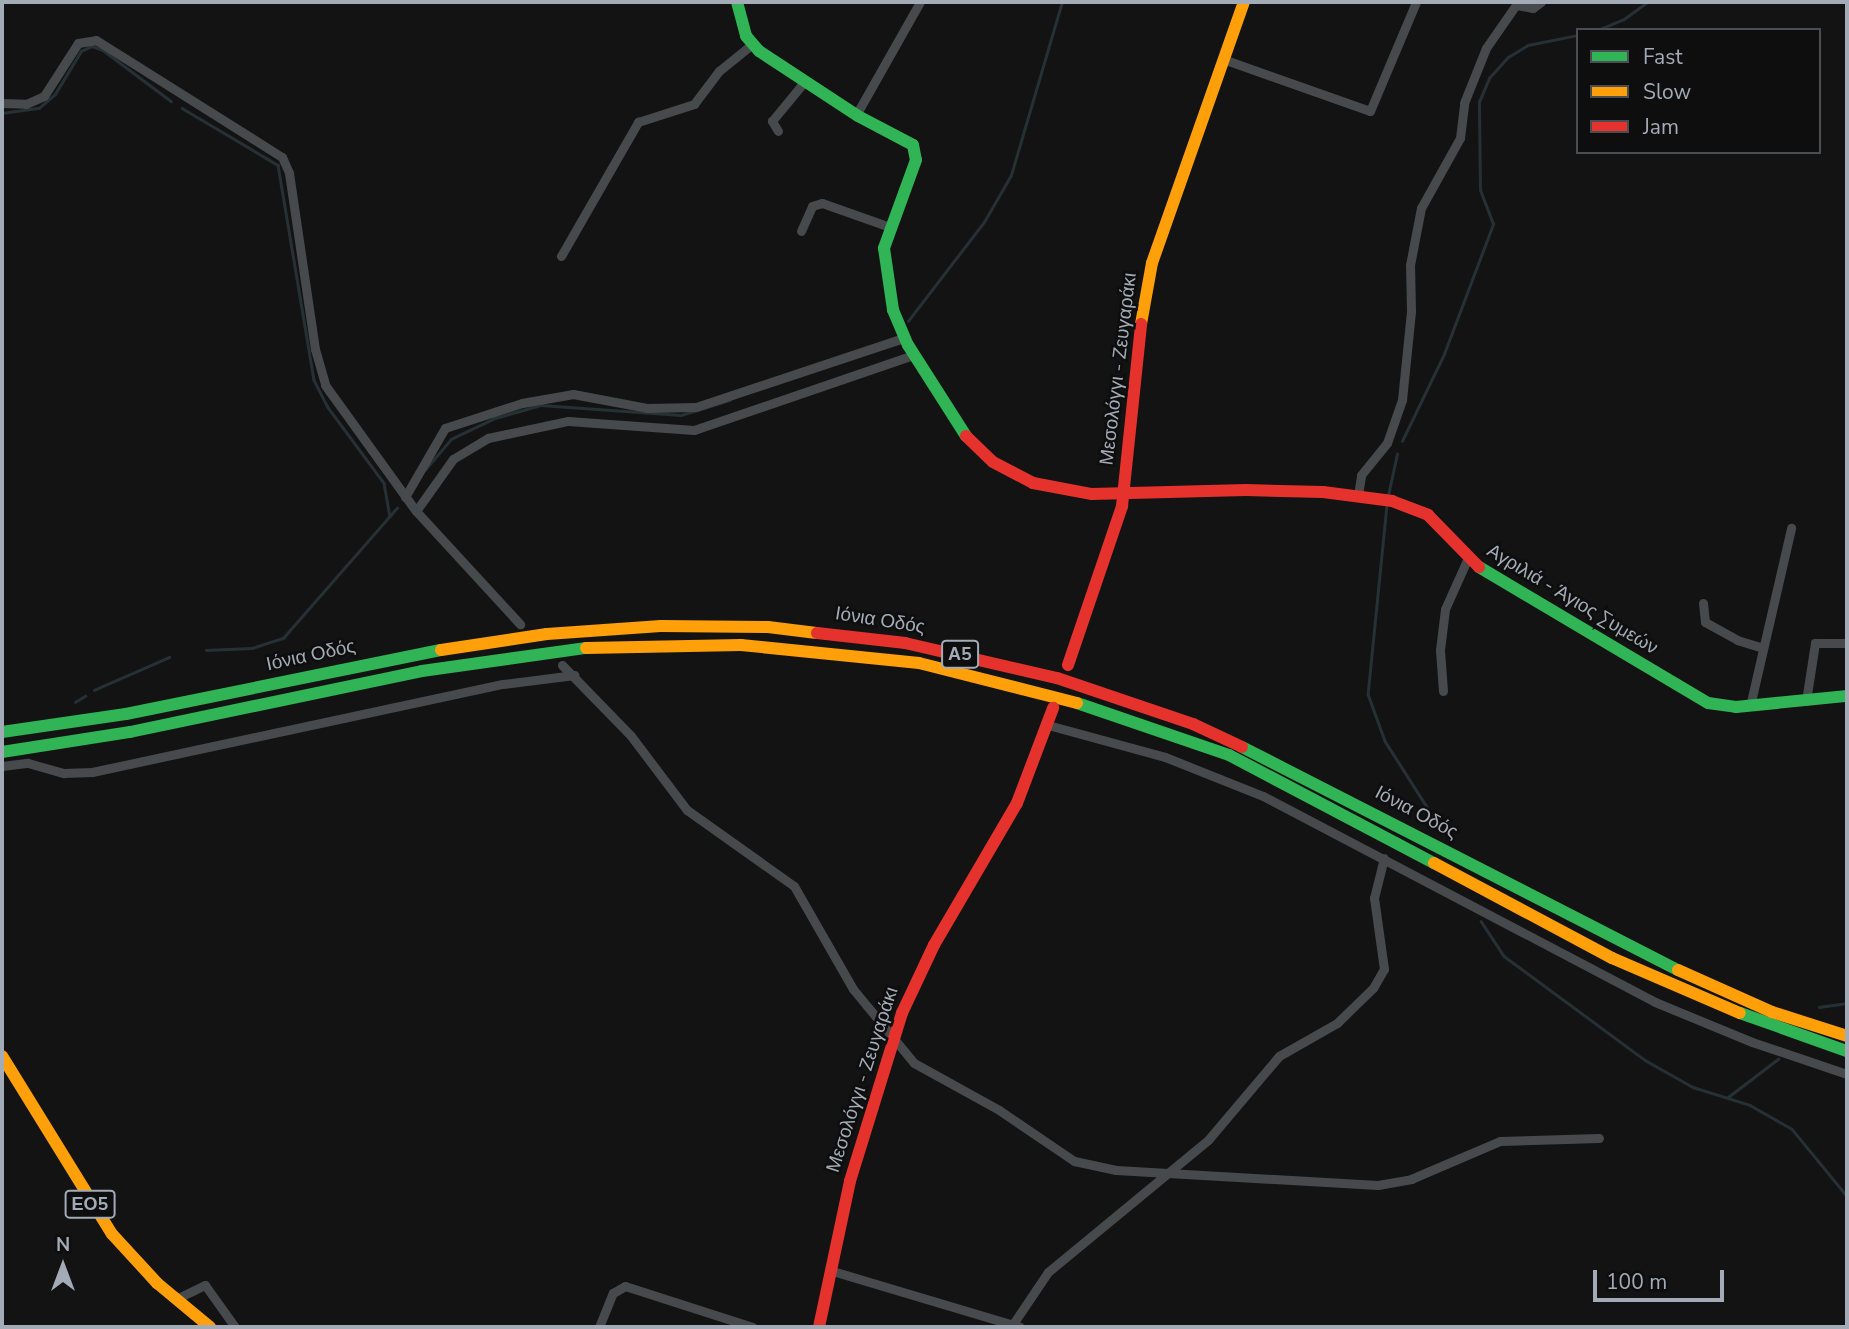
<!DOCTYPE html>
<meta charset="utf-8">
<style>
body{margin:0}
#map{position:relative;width:1849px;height:1329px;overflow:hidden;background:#131313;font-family:"Nunito Sans",sans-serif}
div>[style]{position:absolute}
.stream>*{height:2.5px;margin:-1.25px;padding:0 1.25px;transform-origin:1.25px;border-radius:1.25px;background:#263136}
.street>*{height:9px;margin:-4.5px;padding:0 4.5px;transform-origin:4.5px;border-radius:4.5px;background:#474a4c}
.fast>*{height:12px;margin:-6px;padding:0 6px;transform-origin:6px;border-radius:6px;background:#30b455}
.slow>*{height:12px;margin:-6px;padding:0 6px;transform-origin:6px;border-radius:6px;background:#ff9f0a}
.jam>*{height:12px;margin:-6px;padding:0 6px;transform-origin:6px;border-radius:6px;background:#e5322d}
span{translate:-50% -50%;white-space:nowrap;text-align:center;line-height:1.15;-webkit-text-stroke:5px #0e0e0f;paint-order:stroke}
.shield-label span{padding:2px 5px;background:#0e0e0f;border:2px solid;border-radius:5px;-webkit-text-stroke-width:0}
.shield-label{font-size:18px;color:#a3acb6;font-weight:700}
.street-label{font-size:19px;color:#a3acb6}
.frame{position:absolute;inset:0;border:4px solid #a3acb6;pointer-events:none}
.legend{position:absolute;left:1576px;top:28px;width:245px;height:126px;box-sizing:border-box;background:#0e0e0f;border:2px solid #4a4d52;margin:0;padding:9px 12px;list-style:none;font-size:21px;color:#a3acb6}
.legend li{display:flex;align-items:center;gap:14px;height:35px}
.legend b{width:35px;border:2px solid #4a4d52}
.north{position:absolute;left:28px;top:1231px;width:70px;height:70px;-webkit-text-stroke:5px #0e0e0f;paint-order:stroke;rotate:0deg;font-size:19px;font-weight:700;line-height:28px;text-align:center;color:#a3acb6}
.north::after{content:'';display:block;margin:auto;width:24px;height:32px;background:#a3acb6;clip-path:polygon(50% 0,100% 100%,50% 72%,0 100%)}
.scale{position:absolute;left:1593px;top:1270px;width:131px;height:32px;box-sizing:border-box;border:4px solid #a3acb6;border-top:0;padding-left:9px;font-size:21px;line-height:24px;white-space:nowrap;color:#a3acb6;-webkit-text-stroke:5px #0e0e0f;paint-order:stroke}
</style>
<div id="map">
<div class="stream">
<div style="left:1598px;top:30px;width:28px;rotate:-23deg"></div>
<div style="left:1624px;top:19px;width:29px;rotate:-36deg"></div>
<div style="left:182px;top:108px;width:112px;rotate:30.7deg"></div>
<div style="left:278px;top:165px;width:218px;rotate:80.5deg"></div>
<div style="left:314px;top:380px;width:29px;rotate:63deg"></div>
<div style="left:327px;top:406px;width:96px;rotate:53.5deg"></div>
<div style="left:384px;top:483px;width:34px;rotate:80deg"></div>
<div style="left:2px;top:113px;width:37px;rotate:-8deg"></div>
<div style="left:39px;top:108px;width:21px;rotate:-41deg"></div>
<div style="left:55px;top:94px;width:50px;rotate:-58.8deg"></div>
<div style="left:81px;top:51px;width:12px;rotate:-24deg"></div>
<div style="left:92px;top:46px;width:12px;rotate:20deg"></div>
<div style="left:103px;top:50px;width:85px;rotate:36.9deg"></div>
<div style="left:908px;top:321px;width:125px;rotate:-52.5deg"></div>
<div style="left:984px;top:222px;width:54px;rotate:-60.1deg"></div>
<div style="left:1011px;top:175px;width:180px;rotate:-73.6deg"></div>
<div style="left:1402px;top:441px;width:97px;rotate:-64.2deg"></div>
<div style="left:1444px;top:354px;width:139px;rotate:-69.3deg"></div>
<div style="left:1493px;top:224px;width:36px;rotate:-111deg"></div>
<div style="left:1480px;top:190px;width:88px;rotate:-90.7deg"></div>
<div style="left:1479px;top:102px;width:26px;rotate:-67deg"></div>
<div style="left:1489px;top:78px;width:28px;rotate:-48deg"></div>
<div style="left:1508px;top:57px;width:23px;rotate:-31deg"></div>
<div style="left:1528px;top:45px;width:51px;rotate:-11.3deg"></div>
<div style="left:425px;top:470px;width:40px;rotate:-50deg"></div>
<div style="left:451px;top:439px;width:49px;rotate:-25.5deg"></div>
<div style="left:495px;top:418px;width:48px;rotate:-15.8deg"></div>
<div style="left:541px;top:405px;width:140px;rotate:4.1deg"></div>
<div style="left:681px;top:415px;width:51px;rotate:-17deg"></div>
<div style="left:1388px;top:495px;width:42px;rotate:-77.6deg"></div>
<div style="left:1387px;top:505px;width:190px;rotate:95.7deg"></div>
<div style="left:1368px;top:694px;width:50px;rotate:70.1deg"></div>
<div style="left:1385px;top:741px;width:108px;rotate:57.5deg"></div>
<div style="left:206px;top:650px;width:46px;rotate:-2.5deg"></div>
<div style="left:252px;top:648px;width:33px;rotate:-18deg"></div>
<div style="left:283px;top:638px;width:173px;rotate:-48.8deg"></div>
<div style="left:94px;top:690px;width:82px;rotate:-23.7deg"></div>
<div style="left:75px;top:702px;width:12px;rotate:-31deg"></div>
<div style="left:1481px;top:921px;width:42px;rotate:56.7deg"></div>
<div style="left:1504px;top:956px;width:175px;rotate:36.4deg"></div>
<div style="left:1645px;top:1060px;width:55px;rotate:29.4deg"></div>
<div style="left:1693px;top:1087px;width:60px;rotate:17.5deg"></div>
<div style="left:1750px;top:1105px;width:48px;rotate:29.7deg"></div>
<div style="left:1792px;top:1129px;width:87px;rotate:50.6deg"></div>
<div style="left:1819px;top:1007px;width:28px;rotate:-8deg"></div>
<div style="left:1728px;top:1097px;width:63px;rotate:-37.2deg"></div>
</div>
<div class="street">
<div style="left:1517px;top:5px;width:16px;rotate:11deg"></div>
<div style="left:1533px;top:8px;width:10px;rotate:-37deg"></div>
<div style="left:1223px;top:59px;width:156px;rotate:19.5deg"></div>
<div style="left:1370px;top:111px;width:118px;rotate:-67.1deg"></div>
<div style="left:2px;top:103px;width:24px;rotate:2deg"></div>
<div style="left:26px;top:104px;width:20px;rotate:-24deg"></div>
<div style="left:44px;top:96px;width:63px;rotate:-57.3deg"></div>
<div style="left:78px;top:43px;width:18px;rotate:-9deg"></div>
<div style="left:96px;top:40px;width:220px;rotate:32.2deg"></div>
<div style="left:282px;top:157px;width:17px;rotate:66deg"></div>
<div style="left:289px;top:173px;width:178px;rotate:81.6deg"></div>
<div style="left:315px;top:349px;width:37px;rotate:74deg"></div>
<div style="left:325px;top:385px;width:155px;rotate:54.2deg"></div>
<div style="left:416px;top:511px;width:154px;rotate:47.4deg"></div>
<div style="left:856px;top:115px;width:130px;rotate:-60.5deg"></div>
<div style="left:778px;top:131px;width:12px;rotate:-121deg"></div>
<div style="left:772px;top:121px;width:52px;rotate:-50.5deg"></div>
<div style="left:801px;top:231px;width:27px;rotate:-66deg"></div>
<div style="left:812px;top:206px;width:10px;rotate:-17deg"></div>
<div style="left:822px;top:203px;width:72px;rotate:19.4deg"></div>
<div style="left:561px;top:256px;width:155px;rotate:-60.1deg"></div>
<div style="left:638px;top:122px;width:59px;rotate:-17.8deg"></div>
<div style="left:694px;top:104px;width:41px;rotate:-52.9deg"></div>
<div style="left:719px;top:71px;width:41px;rotate:-39.1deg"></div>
<div style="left:1358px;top:495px;width:20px;rotate:-81deg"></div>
<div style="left:1361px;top:475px;width:41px;rotate:-50.9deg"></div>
<div style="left:1387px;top:443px;width:46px;rotate:-70.8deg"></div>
<div style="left:1402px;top:400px;width:89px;rotate:-84.2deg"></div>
<div style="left:1411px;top:311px;width:46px;rotate:-91.2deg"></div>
<div style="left:1410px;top:265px;width:58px;rotate:-79.1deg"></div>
<div style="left:1421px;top:208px;width:80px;rotate:-60.9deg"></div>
<div style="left:1460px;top:138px;width:35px;rotate:-83deg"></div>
<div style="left:1464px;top:103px;width:59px;rotate:-68.2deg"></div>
<div style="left:1486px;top:48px;width:56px;rotate:-55.2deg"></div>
<div style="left:405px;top:497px;width:80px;rotate:-59.9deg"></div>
<div style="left:445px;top:428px;width:81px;rotate:-18deg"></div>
<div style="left:522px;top:403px;width:52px;rotate:-10deg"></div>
<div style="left:573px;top:394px;width:75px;rotate:10.7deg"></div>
<div style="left:647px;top:408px;width:49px;rotate:-1.2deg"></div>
<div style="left:696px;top:407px;width:219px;rotate:-18.4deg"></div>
<div style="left:416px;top:511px;width:64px;rotate:-54.6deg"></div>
<div style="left:453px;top:459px;width:41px;rotate:-31deg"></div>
<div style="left:488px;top:438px;width:82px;rotate:-12deg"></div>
<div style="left:568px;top:421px;width:126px;rotate:4.1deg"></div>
<div style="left:694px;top:430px;width:231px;rotate:-18.9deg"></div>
<div style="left:1703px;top:603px;width:19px;rotate:84deg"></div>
<div style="left:1705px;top:622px;width:37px;rotate:29deg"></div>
<div style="left:1737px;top:640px;width:27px;rotate:17deg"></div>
<div style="left:562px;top:665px;width:99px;rotate:45.8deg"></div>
<div style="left:631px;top:736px;width:93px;rotate:52.9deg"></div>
<div style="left:687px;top:810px;width:131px;rotate:35.4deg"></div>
<div style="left:794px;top:886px;width:119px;rotate:60.2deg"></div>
<div style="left:853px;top:989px;width:96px;rotate:50.5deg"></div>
<div style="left:914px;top:1063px;width:97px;rotate:28.9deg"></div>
<div style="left:999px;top:1110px;width:91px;rotate:34.2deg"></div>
<div style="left:1074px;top:1161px;width:43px;rotate:12.1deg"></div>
<div style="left:1116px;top:1170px;width:262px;rotate:3.3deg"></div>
<div style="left:1378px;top:1185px;width:34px;rotate:-10deg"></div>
<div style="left:1411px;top:1179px;width:97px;rotate:-23.1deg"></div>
<div style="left:1500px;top:1141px;width:99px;rotate:-1.7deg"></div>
<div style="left:1443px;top:691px;width:41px;rotate:-94.2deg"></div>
<div style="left:1440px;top:650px;width:41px;rotate:-83deg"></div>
<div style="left:1445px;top:609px;width:54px;rotate:-65.8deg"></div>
<div style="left:1806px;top:701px;width:59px;rotate:-81.2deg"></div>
<div style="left:1815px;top:643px;width:32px"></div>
<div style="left:1750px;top:706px;width:183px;rotate:-77deg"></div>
<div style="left:1048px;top:725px;width:121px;rotate:15.3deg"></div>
<div style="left:1165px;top:757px;width:105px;rotate:21.7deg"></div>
<div style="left:1263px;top:796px;width:443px;rotate:27.7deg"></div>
<div style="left:1655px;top:1002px;width:105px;rotate:22.4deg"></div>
<div style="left:1752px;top:1042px;width:100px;rotate:18.6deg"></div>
<div style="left:2px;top:766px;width:26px;rotate:-7deg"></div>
<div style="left:28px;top:763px;width:37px;rotate:16deg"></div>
<div style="left:64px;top:773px;width:28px;rotate:-2deg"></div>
<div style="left:92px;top:772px;width:420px;rotate:-12.1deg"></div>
<div style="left:503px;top:684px;width:72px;rotate:-7.2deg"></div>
<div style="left:829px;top:1270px;width:199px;rotate:16.6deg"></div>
<div style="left:176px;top:1299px;width:32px;rotate:-26deg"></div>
<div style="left:205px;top:1285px;width:52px;rotate:54.5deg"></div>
<div style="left:599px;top:1327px;width:37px;rotate:-68deg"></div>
<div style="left:613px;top:1293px;width:14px;rotate:-30deg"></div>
<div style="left:625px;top:1286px;width:134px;rotate:17.8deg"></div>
<div style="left:1011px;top:1327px;width:66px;rotate:-56.1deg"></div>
<div style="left:1048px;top:1272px;width:207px;rotate:-39.5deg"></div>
<div style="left:1208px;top:1140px;width:110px;rotate:-49.8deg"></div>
<div style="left:1279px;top:1056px;width:67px;rotate:-29.6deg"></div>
<div style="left:1337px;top:1023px;width:50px;rotate:-44.2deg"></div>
<div style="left:1373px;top:988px;width:22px;rotate:-60deg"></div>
<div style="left:1384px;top:969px;width:72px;rotate:-98deg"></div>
<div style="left:1374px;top:898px;width:41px;rotate:-76deg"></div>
</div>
<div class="fast">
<div style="left:737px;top:2px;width:35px;rotate:75deg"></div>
<div style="left:746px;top:36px;width:20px;rotate:49deg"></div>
<div style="left:759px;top:51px;width:118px;rotate:33.3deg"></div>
<div style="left:858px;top:116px;width:62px;rotate:27.8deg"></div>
<div style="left:913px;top:145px;width:15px;rotate:79deg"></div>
<div style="left:916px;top:160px;width:94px;rotate:110deg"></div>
<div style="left:884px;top:248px;width:63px;rotate:81.7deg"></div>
<div style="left:893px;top:310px;width:38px;rotate:67deg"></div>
<div style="left:908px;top:345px;width:108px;rotate:57.5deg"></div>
<div style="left:1479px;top:567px;width:266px;rotate:30.7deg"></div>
<div style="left:1708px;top:703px;width:28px;rotate:8deg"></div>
<div style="left:1736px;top:707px;width:112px;rotate:-5.7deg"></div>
<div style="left:1077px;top:703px;width:161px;rotate:18.9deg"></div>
<div style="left:1229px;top:755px;width:232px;rotate:27.8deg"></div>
<div style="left:2px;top:732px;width:125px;rotate:-8.3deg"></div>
<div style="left:126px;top:714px;width:321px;rotate:-11.5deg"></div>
<div style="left:1242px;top:747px;width:490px;rotate:27.1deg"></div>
<div style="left:2px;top:752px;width:130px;rotate:-8.9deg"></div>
<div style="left:130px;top:732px;width:298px;rotate:-11.8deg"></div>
<div style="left:422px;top:671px;width:166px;rotate:-8deg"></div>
<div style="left:1740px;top:1013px;width:114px;rotate:19.6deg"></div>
</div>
<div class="slow">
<div style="left:1141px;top:324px;width:62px;rotate:-79.8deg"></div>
<div style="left:1152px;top:263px;width:277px;rotate:-70.6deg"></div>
<div style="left:586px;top:648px;width:155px;rotate:-1.1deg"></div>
<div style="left:741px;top:645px;width:179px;rotate:5.8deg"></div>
<div style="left:919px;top:663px;width:163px;rotate:14.2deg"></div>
<div style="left:441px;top:650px;width:107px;rotate:-8.6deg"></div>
<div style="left:547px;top:634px;width:114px;rotate:-4deg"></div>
<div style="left:661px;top:626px;width:107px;rotate:0.5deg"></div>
<div style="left:768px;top:627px;width:49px;rotate:7deg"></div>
<div style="left:1434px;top:863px;width:202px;rotate:28.1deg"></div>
<div style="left:1612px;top:958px;width:139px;rotate:23.3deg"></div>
<div style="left:1678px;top:970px;width:103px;rotate:24.1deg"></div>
<div style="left:1772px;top:1012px;width:79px;rotate:17.7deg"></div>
<div style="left:2px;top:1056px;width:209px;rotate:58.3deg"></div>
<div style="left:112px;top:1234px;width:67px;rotate:47.4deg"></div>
<div style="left:157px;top:1283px;width:69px;rotate:39.7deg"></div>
</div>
<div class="jam">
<div style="left:966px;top:436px;width:37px;rotate:44deg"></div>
<div style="left:993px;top:462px;width:45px;rotate:27.7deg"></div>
<div style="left:1033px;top:483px;width:60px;rotate:10.6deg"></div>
<div style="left:1092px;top:494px;width:154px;rotate:-1.5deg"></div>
<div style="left:1246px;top:490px;width:77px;rotate:1.5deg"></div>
<div style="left:1323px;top:492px;width:70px;rotate:7.4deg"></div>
<div style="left:1392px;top:501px;width:39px;rotate:21deg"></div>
<div style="left:1428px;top:515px;width:73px;rotate:45.6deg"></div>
<div style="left:817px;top:633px;width:89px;rotate:6.5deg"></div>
<div style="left:905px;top:643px;width:156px;rotate:13deg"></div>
<div style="left:1057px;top:678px;width:144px;rotate:18.7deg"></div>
<div style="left:1193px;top:724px;width:54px;rotate:25.1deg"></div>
<div style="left:1068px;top:665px;width:168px;rotate:-71.2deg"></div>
<div style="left:1122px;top:506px;width:183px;rotate:-84deg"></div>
<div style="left:819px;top:1327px;width:149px;rotate:-78deg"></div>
<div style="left:850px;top:1181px;width:176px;rotate:-72.8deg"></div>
<div style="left:902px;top:1013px;width:75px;rotate:-64.8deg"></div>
<div style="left:934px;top:945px;width:164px;rotate:-59.7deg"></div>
<div style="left:1017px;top:803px;width:102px;rotate:-69.2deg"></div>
</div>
<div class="shield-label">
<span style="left:960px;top:654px">Α5</span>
<span style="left:90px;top:1204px">ΕΟ5</span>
</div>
<div class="street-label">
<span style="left:1119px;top:369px;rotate:-83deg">Μεσολόγγι - Ζευγαράκι</span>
<span style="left:1572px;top:600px;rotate:31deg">Αγριλιά - Άγιος Συμεών</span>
<span style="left:880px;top:621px;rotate:9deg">Ιόνια Οδός</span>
<span style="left:311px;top:656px;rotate:-12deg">Ιόνια Οδός</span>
<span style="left:1416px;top:813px;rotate:28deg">Ιόνια Οδός</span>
<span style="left:863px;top:1080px;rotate:-72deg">Μεσολόγγι - Ζευγαράκι</span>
</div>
<div class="frame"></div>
<ul class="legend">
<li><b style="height:9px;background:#30b455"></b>Fast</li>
<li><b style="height:9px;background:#ff9f0a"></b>Slow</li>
<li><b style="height:9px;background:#e5322d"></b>Jam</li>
</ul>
<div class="north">N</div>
<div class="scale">100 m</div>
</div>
